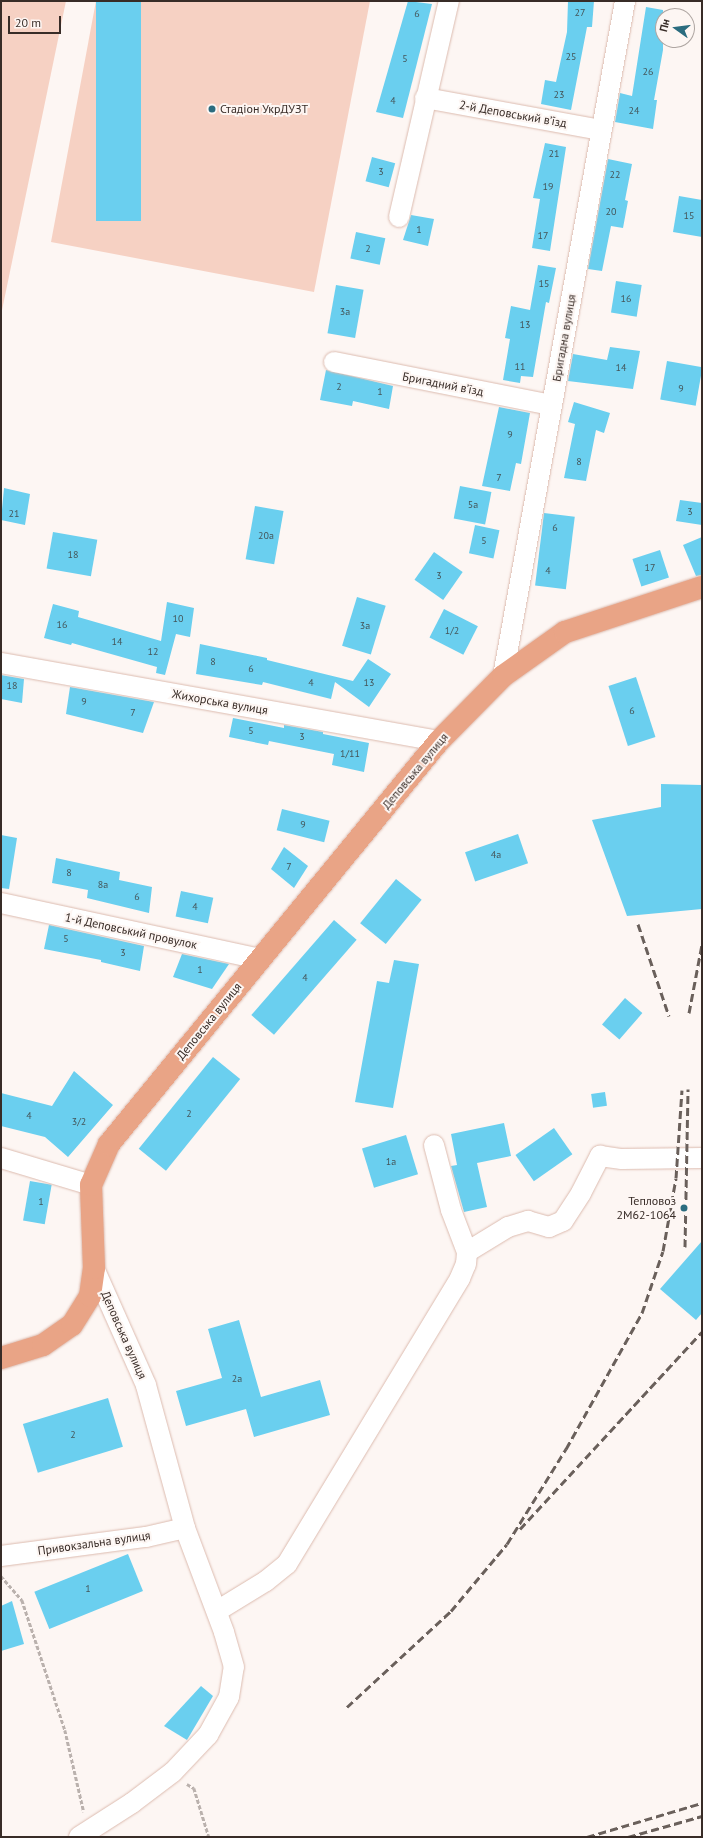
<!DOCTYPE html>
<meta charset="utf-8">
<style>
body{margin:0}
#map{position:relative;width:703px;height:1838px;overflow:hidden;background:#fdf6f3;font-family:"PT Sans",sans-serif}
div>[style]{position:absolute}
.green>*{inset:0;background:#f6d1c3}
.building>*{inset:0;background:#6acfef;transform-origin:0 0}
.path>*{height:2.5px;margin-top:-1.25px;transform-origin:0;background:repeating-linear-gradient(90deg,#bab1ad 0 4px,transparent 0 6px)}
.roads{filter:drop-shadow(0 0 1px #dcbbaf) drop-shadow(0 0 1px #dcbbaf)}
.minor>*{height:20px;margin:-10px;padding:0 10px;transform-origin:10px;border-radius:10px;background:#fff}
.major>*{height:22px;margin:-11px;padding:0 11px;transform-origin:11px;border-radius:11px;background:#e9a486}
.rail>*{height:3px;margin-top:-1.5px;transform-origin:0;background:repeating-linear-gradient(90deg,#6a605b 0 8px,transparent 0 12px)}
.dots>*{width:11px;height:11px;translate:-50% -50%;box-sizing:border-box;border:2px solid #fdf6f3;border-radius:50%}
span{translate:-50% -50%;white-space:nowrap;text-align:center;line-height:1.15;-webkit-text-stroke:4px #fdf6f3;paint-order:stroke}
.number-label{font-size:10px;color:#445559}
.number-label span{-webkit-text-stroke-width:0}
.poi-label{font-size:12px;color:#382c27}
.left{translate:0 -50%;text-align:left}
.right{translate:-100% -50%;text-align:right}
.street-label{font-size:12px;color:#382c27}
.frame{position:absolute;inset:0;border:2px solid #382c27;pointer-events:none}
.north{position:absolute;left:655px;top:8px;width:40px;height:40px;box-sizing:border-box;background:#fdf6f3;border:1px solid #aea5a1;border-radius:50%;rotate:284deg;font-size:11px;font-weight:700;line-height:16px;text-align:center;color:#382c27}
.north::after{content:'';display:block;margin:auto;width:14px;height:18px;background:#2b6c7f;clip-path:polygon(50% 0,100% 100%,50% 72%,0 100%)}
.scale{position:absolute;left:8px;top:16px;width:53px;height:18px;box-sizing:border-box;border:2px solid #382c27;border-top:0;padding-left:5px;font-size:12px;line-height:14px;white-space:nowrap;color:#382c27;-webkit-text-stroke:3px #fdf6f3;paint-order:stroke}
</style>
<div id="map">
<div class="green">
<div style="clip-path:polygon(1px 1px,66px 1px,1px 315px)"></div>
<div style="clip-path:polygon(96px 1px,370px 1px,314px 292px,51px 242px)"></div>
</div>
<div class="building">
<div style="left:96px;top:1px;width:45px;height:220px"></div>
<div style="clip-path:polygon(408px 1px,432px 4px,403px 118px,376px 112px)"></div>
<div style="clip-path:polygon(568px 1px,594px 1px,592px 27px,587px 27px,571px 110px,541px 104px,545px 80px,556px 82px,567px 32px)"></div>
<div style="clip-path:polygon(646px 7px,663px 10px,663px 50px,654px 100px,657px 100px,653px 129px,615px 122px,620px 93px,632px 96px)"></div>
<div style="clip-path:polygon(545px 143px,566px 147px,550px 251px,532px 248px,540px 199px,533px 198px)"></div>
<div style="left:372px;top:157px;width:24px;height:25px;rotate:15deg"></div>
<div style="clip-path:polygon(608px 159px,632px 164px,625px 200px,628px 201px,623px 228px,611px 226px,602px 271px,588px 269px)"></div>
<div style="clip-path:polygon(679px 196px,702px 200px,702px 237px,673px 232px)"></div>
<div style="clip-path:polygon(411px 215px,434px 219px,428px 246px,403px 240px)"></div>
<div style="left:356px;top:232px;width:30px;height:27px;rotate:12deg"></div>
<div style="clip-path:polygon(538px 265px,556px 268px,549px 303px,546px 302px,533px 377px,521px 376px,520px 383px,503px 380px,510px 339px,505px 338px,511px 306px,530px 310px)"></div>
<div style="left:616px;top:281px;width:26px;height:32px;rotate:9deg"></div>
<div style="left:336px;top:285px;width:28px;height:49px;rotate:10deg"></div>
<div style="clip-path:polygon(610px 347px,640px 351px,633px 389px,568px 381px,573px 354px,607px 360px)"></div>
<div style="left:667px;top:361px;width:36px;height:39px;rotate:10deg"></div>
<div style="clip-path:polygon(326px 370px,393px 386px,389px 409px,353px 401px,352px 406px,320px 400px)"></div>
<div style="clip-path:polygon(574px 402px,610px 413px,604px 433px,596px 430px,586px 481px,564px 478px,575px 424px,568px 422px)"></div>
<div style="clip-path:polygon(499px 407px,530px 413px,521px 464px,516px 463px,510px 491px,482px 486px)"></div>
<div style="left:460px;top:486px;width:32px;height:33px;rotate:11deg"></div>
<div style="clip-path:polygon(4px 488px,30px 494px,25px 525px,1px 520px)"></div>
<div style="clip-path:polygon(680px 500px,702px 503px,702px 525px,676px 521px)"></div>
<div style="left:255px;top:506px;width:29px;height:54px;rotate:10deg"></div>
<div style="left:544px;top:513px;width:31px;height:73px;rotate:7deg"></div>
<div style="left:475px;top:525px;width:25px;height:29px;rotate:12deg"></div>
<div style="left:53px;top:532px;width:45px;height:37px;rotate:10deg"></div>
<div style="clip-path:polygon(702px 537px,702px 575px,696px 576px,683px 545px)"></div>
<div style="left:660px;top:550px;width:29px;height:29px;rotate:72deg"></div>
<div style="left:434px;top:552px;width:35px;height:34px;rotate:35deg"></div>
<div style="left:357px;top:597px;width:30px;height:51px;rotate:17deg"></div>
<div style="clip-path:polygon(167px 602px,194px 608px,190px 637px,176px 634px,165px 675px,156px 673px,157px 667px,72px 643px,71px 645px,44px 638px,53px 604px,79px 611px,78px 617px,161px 641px)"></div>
<div style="left:444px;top:609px;width:38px;height:32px;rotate:27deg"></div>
<div style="clip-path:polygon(200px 644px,267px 658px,267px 660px,353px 681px,368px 659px,391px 674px,369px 707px,335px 682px,331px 699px,263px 682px,262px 685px,196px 674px)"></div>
<div style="clip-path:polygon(1px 675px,24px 679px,22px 703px,1px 699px)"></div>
<div style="left:636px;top:677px;width:63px;height:29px;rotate:72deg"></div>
<div style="clip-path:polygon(70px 687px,154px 702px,143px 733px,66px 714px)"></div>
<div style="clip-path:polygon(233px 718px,284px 728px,284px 725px,323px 732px,323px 734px,369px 743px,364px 772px,332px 765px,334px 754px,269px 741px,268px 745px,229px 737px)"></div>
<div style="clip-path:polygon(661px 784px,702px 785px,702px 909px,627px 916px,592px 820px,661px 807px)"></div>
<div style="left:282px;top:809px;width:49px;height:22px;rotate:14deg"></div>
<div style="left:518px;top:834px;width:31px;height:56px;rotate:71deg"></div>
<div style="clip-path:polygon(1px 835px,17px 838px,9px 889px,1px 888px)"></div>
<div style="clip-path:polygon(284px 847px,308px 866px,294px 888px,271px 869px)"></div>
<div style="clip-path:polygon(56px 858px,120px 872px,119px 880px,152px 887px,149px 913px,87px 898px,88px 890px,52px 883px)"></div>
<div style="left:396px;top:879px;width:33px;height:57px;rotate:39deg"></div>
<div style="left:181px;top:891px;width:33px;height:26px;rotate:12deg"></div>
<div style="left:334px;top:920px;width:30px;height:126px;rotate:41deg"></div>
<div style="clip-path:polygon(49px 925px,144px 946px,140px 971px,101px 962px,101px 960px,44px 949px)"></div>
<div style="clip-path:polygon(182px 954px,229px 964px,212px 989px,173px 977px)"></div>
<div style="clip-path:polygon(394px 960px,419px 964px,393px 1108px,355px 1102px,377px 981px,389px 983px)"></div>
<div style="left:625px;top:998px;width:23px;height:35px;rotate:41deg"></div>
<div style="left:213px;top:1057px;width:35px;height:118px;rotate:39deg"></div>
<div style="clip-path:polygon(74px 1071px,113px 1105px,68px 1157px,45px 1137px,1px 1126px,1px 1093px,52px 1106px)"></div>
<div style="left:605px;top:1092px;width:14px;height:14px;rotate:82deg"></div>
<div style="clip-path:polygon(504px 1123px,511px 1156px,477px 1163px,487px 1207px,464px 1212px,451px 1166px,457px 1165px,451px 1134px)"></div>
<div style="left:554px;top:1128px;width:32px;height:47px;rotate:55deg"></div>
<div style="left:406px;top:1135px;width:41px;height:46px;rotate:73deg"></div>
<div style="left:30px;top:1181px;width:22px;height:40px;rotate:10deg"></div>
<div style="clip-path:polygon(702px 1241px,702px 1313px,696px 1320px,660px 1289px)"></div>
<div style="clip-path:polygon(239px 1320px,261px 1397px,320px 1380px,330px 1415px,254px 1437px,246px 1409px,186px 1426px,176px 1391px,222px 1378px,208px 1329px)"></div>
<div style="left:108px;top:1398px;width:51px;height:89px;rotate:73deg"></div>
<div style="left:128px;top:1554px;width:40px;height:101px;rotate:68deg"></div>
<div style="clip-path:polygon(12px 1601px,24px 1644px,1px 1651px,1px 1606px)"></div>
<div style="clip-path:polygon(201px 1686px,213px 1696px,187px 1740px,164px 1726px)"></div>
</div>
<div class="path">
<div style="left:1px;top:1576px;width:32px;rotate:49deg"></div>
<div style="left:22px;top:1600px;width:137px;rotate:71.7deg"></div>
<div style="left:65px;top:1730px;width:84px;rotate:77deg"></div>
<div style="left:187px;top:1784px;width:8px;rotate:30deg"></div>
<div style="left:194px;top:1788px;width:51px;rotate:73deg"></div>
</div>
<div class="roads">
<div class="minor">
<div style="left:425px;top:98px;width:179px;rotate:10.3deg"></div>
<div style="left:399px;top:217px;width:222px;rotate:-77deg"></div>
<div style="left:334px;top:362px;width:221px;rotate:11.2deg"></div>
<div style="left:1px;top:663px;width:445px;rotate:10.1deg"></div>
<div style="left:503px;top:676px;width:686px;rotate:-79.75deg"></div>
<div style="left:1px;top:903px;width:265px;rotate:12.2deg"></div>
<div style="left:1px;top:1158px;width:94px;rotate:16.7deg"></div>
<div style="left:467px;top:1252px;width:48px;rotate:-31.4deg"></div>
<div style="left:508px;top:1227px;width:21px;rotate:-17deg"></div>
<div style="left:528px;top:1221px;width:22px;rotate:16deg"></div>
<div style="left:549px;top:1227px;width:15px;rotate:-23deg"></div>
<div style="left:563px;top:1221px;width:33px;rotate:-57deg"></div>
<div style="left:581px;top:1193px;width:42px;rotate:-62.8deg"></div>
<div style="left:600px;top:1156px;width:22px;rotate:8deg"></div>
<div style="left:622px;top:1159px;width:80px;rotate:-0.7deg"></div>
<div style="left:1px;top:1556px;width:146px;rotate:-7.5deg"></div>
<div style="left:146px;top:1537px;width:40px;rotate:-13deg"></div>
<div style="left:217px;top:1611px;width:57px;rotate:-31.5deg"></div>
<div style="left:266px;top:1581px;width:27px;rotate:-39deg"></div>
<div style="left:287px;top:1564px;width:334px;rotate:-58.8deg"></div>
<div style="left:460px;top:1278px;width:15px;rotate:-67deg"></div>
<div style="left:466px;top:1264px;width:12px;rotate:-85deg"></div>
<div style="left:467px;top:1252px;width:45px;rotate:-110.9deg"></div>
<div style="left:451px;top:1210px;width:67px;rotate:-104.7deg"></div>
<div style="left:79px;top:1837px;width:63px;rotate:-32.7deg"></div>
<div style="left:132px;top:1803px;width:51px;rotate:-37.1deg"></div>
<div style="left:173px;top:1772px;width:51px;rotate:-46.6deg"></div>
<div style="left:208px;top:1735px;width:43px;rotate:-61.1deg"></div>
<div style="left:229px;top:1697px;width:30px;rotate:-81deg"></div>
<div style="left:234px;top:1667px;width:36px;rotate:-106deg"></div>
<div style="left:224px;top:1632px;width:111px;rotate:-110.6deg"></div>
<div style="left:185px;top:1528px;width:148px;rotate:-105.3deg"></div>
<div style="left:146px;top:1385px;width:128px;rotate:-114deg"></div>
</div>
<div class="major">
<div style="left:1px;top:1358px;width:44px;rotate:-17.2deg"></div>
<div style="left:43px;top:1345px;width:35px;rotate:-35deg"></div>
<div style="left:72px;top:1325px;width:34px;rotate:-58deg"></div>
<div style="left:90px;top:1296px;width:28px;rotate:-82deg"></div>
<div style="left:94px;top:1268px;width:83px;rotate:-92.1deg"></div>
<div style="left:91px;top:1185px;width:45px;rotate:-66.3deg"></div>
<div style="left:109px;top:1144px;width:521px;rotate:-50.69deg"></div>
<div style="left:439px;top:741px;width:91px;rotate:-45.4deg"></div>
<div style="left:503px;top:676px;width:76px;rotate:-35.4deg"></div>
<div style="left:565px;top:632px;width:144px;rotate:-18.2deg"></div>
</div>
</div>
<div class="rail">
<div style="left:638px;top:924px;width:97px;rotate:71.4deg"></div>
<div style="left:689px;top:1013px;width:70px;rotate:-79.3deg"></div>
<div style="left:685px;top:1247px;width:158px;rotate:-88.9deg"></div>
<div style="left:520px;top:1529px;width:268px;rotate:-47.3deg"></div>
<div style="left:347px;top:1707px;width:142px;rotate:-42.7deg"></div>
<div style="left:451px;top:1611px;width:87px;rotate:-50.1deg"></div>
<div style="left:507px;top:1544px;width:112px;rotate:-58.2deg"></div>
<div style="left:566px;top:1449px;width:156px;rotate:-60.8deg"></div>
<div style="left:642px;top:1313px;width:65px;rotate:-71.3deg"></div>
<div style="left:663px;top:1251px;width:74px;rotate:-79.9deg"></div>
<div style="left:676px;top:1178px;width:88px;rotate:-86.1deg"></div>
<div style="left:587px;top:1837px;width:120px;rotate:-16.5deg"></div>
<div style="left:628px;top:1837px;width:77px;rotate:-15.8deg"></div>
</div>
<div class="dots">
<div style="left:212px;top:109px;background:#2b6c7f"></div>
<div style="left:684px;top:1208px;background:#2b6c7f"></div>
</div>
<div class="number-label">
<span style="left:580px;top:13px">27</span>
<span style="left:417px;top:14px">6</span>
<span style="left:571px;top:57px">25</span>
<span style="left:405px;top:59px">5</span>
<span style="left:648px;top:72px">26</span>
<span style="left:559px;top:95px">23</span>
<span style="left:393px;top:101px">4</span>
<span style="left:634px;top:111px">24</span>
<span style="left:554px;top:154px">21</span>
<span style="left:381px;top:172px">3</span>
<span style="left:615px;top:175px">22</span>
<span style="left:548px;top:187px">19</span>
<span style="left:611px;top:212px">20</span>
<span style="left:689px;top:216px">15</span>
<span style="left:419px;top:230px">1</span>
<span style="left:543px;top:236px">17</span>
<span style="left:368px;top:249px">2</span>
<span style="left:544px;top:284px">15</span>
<span style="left:626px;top:299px">16</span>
<span style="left:345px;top:312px">3а</span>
<span style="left:525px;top:325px">13</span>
<span style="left:520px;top:367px">11</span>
<span style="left:621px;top:368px">14</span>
<span style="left:339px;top:387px">2</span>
<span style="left:681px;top:389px">9</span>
<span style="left:380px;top:392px">1</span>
<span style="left:510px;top:435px">9</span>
<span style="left:579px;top:462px">8</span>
<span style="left:499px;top:478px">7</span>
<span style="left:473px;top:505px">5а</span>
<span style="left:690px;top:512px">3</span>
<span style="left:14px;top:514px">21</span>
<span style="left:555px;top:528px">6</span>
<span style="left:266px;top:536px">20а</span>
<span style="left:484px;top:541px">5</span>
<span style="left:73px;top:555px">18</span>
<span style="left:650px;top:568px">17</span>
<span style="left:548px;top:571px">4</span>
<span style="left:439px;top:576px">3</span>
<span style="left:178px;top:619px">10</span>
<span style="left:62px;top:625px">16</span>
<span style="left:365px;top:626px">3а</span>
<span style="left:452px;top:631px">1/2</span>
<span style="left:117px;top:642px">14</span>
<span style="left:153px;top:652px">12</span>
<span style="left:213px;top:662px">8</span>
<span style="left:251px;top:669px">6</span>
<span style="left:311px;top:683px">4</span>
<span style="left:369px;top:683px">13</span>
<span style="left:12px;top:686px">18</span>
<span style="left:84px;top:702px">9</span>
<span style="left:632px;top:711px">6</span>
<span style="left:133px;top:713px">7</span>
<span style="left:251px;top:731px">5</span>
<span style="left:302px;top:737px">3</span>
<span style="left:350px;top:754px">1/11</span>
<span style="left:303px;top:825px">9</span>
<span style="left:496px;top:855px">4а</span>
<span style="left:289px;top:867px">7</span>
<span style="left:69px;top:873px">8</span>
<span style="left:103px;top:885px">8а</span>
<span style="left:137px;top:897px">6</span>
<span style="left:195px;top:907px">4</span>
<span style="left:66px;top:939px">5</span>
<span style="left:123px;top:953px">3</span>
<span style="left:200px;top:970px">1</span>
<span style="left:305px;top:978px">4</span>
<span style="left:189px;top:1114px">2</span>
<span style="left:29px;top:1116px">4</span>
<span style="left:79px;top:1122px">3/2</span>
<span style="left:391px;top:1162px">1а</span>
<span style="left:41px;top:1202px">1</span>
<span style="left:237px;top:1379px">2а</span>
<span style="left:73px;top:1435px">2</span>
<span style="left:88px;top:1589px">1</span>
</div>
<div class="poi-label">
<span class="left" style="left:220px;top:109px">Стадіон УкрДУЗТ</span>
<span class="right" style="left:676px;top:1208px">Тепловоз<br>2М62-1064</span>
</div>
<div class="street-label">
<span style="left:513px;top:114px;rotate:10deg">2-й Деповський в’їзд</span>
<span style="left:564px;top:338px;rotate:-80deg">Бригадна вулиця</span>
<span style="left:443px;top:384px;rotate:11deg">Бригадний в’їзд</span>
<span style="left:220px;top:702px;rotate:10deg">Жихорська вулиця</span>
<span style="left:415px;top:771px;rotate:-50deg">Деповська вулиця</span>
<span style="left:131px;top:931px;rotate:12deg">1-й Деповський провулок</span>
<span style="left:209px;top:1021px;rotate:-51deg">Деповська вулиця</span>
<span style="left:124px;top:1335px;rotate:66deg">Деповська вулиця</span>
<span style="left:94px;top:1543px;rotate:-8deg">Привокзальна вулиця</span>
</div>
<div class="frame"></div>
<div class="north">Пн</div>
<div class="scale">20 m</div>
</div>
